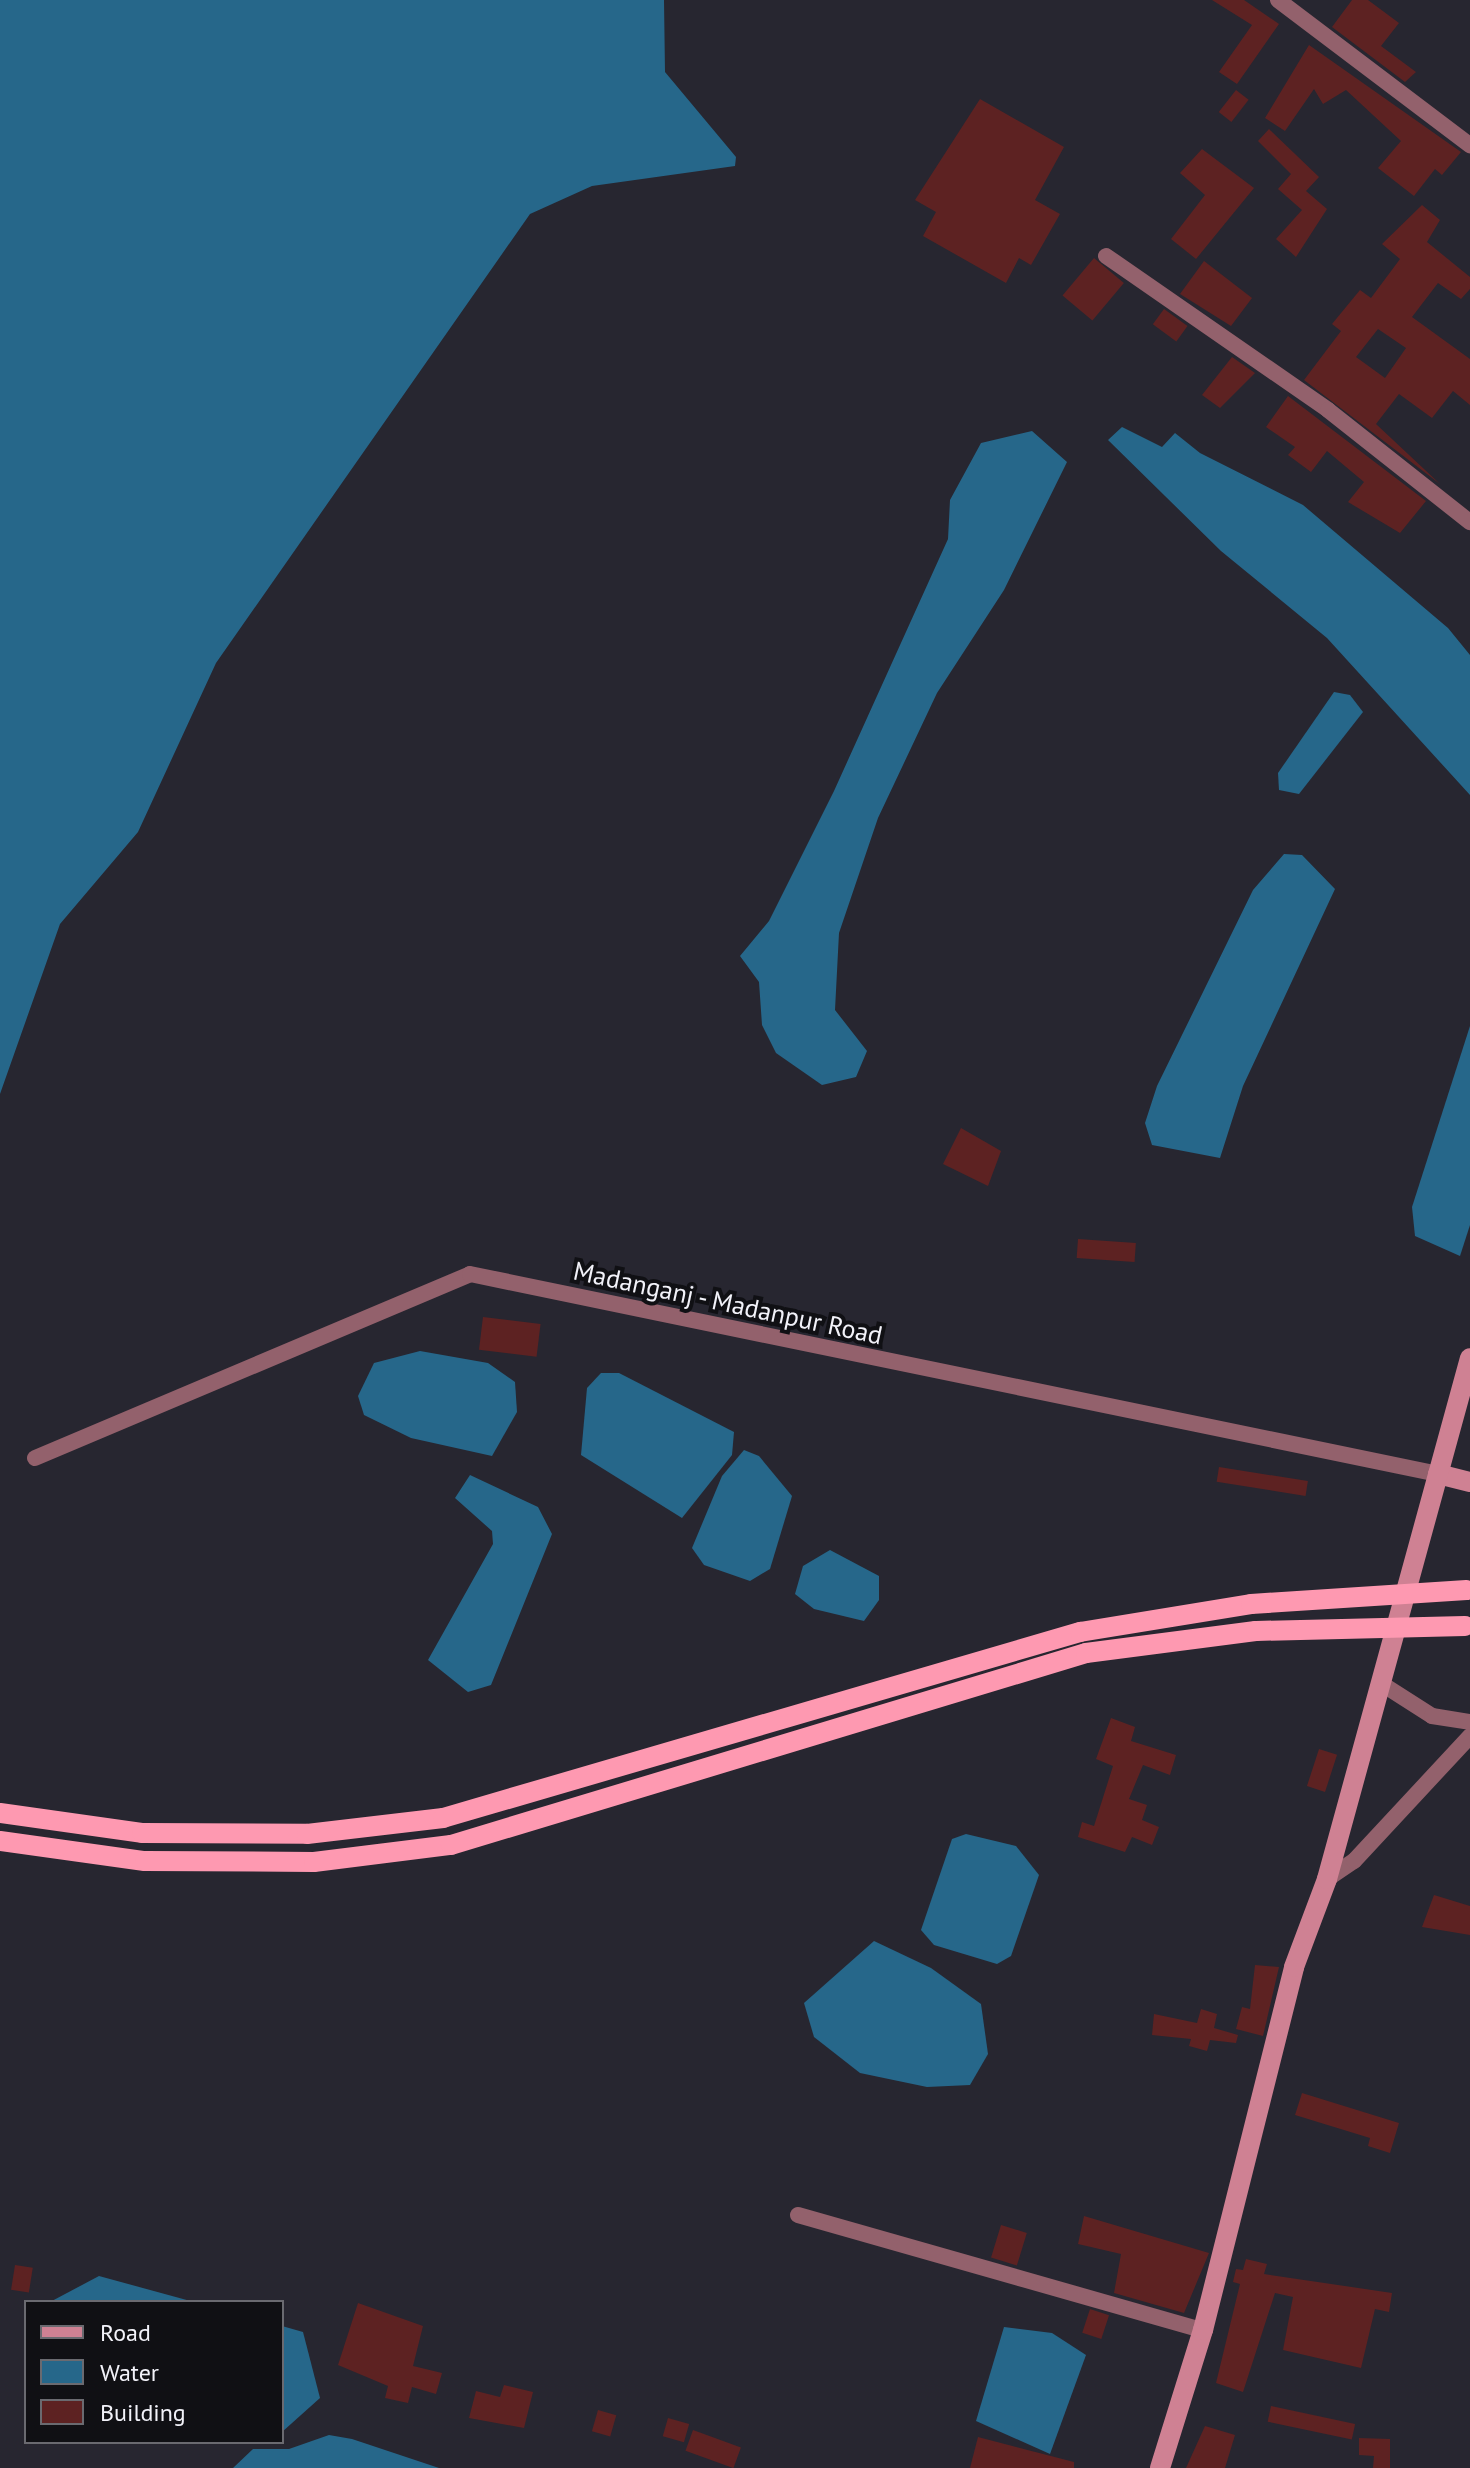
<!DOCTYPE html>
<style>
body{margin:0}
#map{position:relative;width:1470px;height:2468px;overflow:hidden;background:#272630;font-family:"PT Sans",sans-serif}
div>[style]{position:absolute}
.water>*{inset:0;background:#26678a}
.building>*{inset:0;background:#5d2222;transform-origin:0 0}
.street>*{height:16px;margin:-8px;padding:0 8px;transform-origin:8px;border-radius:8px;background:#93616c}
.secondary>*{height:20px;margin:-10px;padding:0 10px;transform-origin:10px;border-radius:10px;background:#cf8193}
.primary-bridge>*{height:20px;margin:-10px;padding:0 10px;transform-origin:10px;border-radius:10px;background:#fe99b1}
span{translate:-50% -50%;white-space:nowrap;text-align:center;line-height:1.15;-webkit-text-stroke:8px #101014;paint-order:stroke}
.street-label{font-size:26px;color:#f2f2f9}
.legend{position:absolute;left:24px;top:2300px;width:260px;height:144px;box-sizing:border-box;background:#101014;border:2px solid #6a6a70;margin:0;padding:10px 14px;list-style:none;font-size:24px;color:#f2f2f9}
.legend li{display:flex;align-items:center;gap:16px;height:40px}
.legend b{width:40px;border:2px solid #6a6a70}
</style>
<div id="map">
<div class="water">
<div style="clip-path:polygon(0 0,664px 0,665px 72px,736px 157px,735px 166px,592px 186px,530px 214px,216px 663px,138px 832px,60px 924px,0 1094px)"></div>
<div style="clip-path:polygon(1122px 427px,1162px 447px,1175px 433px,1200px 453px,1303px 505px,1448px 628px,1470px 655px,1470px 795px,1327px 638px,1221px 551px,1108px 440px)"></div>
<div style="clip-path:polygon(1032px 431px,1067px 462px,1004px 590px,937px 693px,878px 818px,839px 933px,835px 1010px,867px 1051px,856px 1077px,822px 1085px,776px 1053px,762px 1025px,759px 982px,740px 956px,769px 921px,834px 791px,948px 539px,950px 500px,981px 443px)"></div>
<div style="clip-path:polygon(1334px 692px,1350px 695px,1363px 712px,1299px 794px,1279px 790px,1278px 773px)"></div>
<div style="clip-path:polygon(1284px 854px,1302px 855px,1335px 889px,1243px 1086px,1220px 1158px,1152px 1145px,1145px 1123px,1157px 1086px,1253px 890px)"></div>
<div style="clip-path:polygon(1470px 1026px,1470px 1225px,1460px 1256px,1415px 1236px,1412px 1207px)"></div>
<div style="clip-path:polygon(420px 1351px,488px 1363px,515px 1382px,517px 1412px,492px 1456px,411px 1438px,364px 1415px,358px 1396px,374px 1363px)"></div>
<div style="clip-path:polygon(601px 1373px,619px 1373px,734px 1432px,732px 1455px,682px 1518px,581px 1455px,587px 1388px)"></div>
<div style="clip-path:polygon(744px 1450px,759px 1456px,792px 1496px,770px 1569px,750px 1581px,704px 1565px,692px 1548px,722px 1476px)"></div>
<div style="clip-path:polygon(470px 1475px,538px 1507px,552px 1534px,491px 1685px,468px 1692px,428px 1660px,493px 1544px,492px 1531px,455px 1498px)"></div>
<div style="clip-path:polygon(830px 1550px,879px 1576px,879px 1600px,864px 1621px,814px 1609px,795px 1594px,803px 1566px)"></div>
<div style="clip-path:polygon(966px 1834px,1016px 1846px,1039px 1875px,1011px 1956px,997px 1964px,934px 1945px,921px 1930px,952px 1839px)"></div>
<div style="clip-path:polygon(874px 1941px,931px 1968px,981px 2004px,988px 2054px,970px 2085px,927px 2087px,860px 2073px,814px 2037px,804px 2003px)"></div>
<div style="clip-path:polygon(99px 2276px,194px 2302px,50px 2302px)"></div>
<div style="clip-path:polygon(282px 2326px,303px 2332px,320px 2398px,282px 2432px)"></div>
<div style="clip-path:polygon(1004px 2327px,1052px 2333px,1086px 2355px,1050px 2454px,976px 2421px)"></div>
<div style="clip-path:polygon(329px 2435px,352px 2439px,439px 2468px,233px 2468px,253px 2449px,289px 2449px)"></div>
</div>
<div class="building">
<div style="clip-path:polygon(1212px 0,1244px 0,1279px 24px,1237px 84px,1219px 72px,1252px 25px)"></div>
<div style="clip-path:polygon(1352px 0,1368px 0,1399px 23px,1381px 46px,1416px 72px,1405px 82px,1332px 27px)"></div>
<div style="clip-path:polygon(1309px 45px,1461px 152px,1442px 175px,1435px 169px,1414px 196px,1378px 168px,1401px 141px,1346px 90px,1323px 104px,1314px 89px,1285px 131px,1265px 118px)"></div>
<div style="left:1236px;top:90px;width:16px;height:28px;rotate:38deg"></div>
<div style="clip-path:polygon(980px 99px,1064px 147px,1035px 200px,1060px 214px,1031px 265px,1019px 258px,1006px 283px,923px 236px,936px 212px,915px 200px)"></div>
<div style="clip-path:polygon(1269px 129px,1319px 177px,1306px 191px,1327px 209px,1296px 257px,1276px 239px,1302px 210px,1278px 189px,1291px 174px,1258px 141px)"></div>
<div style="clip-path:polygon(1202px 149px,1254px 188px,1196px 259px,1171px 239px,1205px 195px,1180px 173px)"></div>
<div style="clip-path:polygon(evenodd,1422px 205px,1440px 220px,1427px 242px,1470px 277px,1470px 289px,1461px 299px,1438px 283px,1412px 317px,1470px 359px,1470px 405px,1453px 391px,1432px 418px,1399px 394px,1376px 424px,1440px 484px,1304px 380px,1341px 331px,1332px 324px,1360px 290px,1371px 298px,1400px 259px,1382px 244px,1422px 205px,1378px 329px,1406px 348px,1385px 378px,1356px 357px,1378px 329px)"></div>
<div style="left:1094px;top:258px;width:39px;height:49px;rotate:40deg"></div>
<div style="clip-path:polygon(1204px 261px,1252px 298px,1231px 326px,1180px 294px)"></div>
<div style="left:1164px;top:309px;width:29px;height:19px;rotate:36deg"></div>
<div style="clip-path:polygon(1232px 357px,1255px 373px,1220px 408px,1202px 395px)"></div>
<div style="clip-path:polygon(1288px 396px,1426px 501px,1400px 533px,1348px 502px,1364px 482px,1327px 451px,1311px 472px,1288px 455px,1295px 447px,1266px 427px)"></div>
<div style="clip-path:polygon(961px 1128px,1001px 1151px,988px 1186px,943px 1164px)"></div>
<div style="left:1078px;top:1239px;width:58px;height:19px;rotate:4deg"></div>
<div style="left:483px;top:1317px;width:58px;height:33px;rotate:7deg"></div>
<div style="left:1219px;top:1467px;width:90px;height:15px;rotate:9deg"></div>
<div style="clip-path:polygon(1111px 1718px,1135px 1727px,1131px 1741px,1176px 1755px,1170px 1775px,1143px 1765px,1129px 1799px,1147px 1805px,1142px 1820px,1159px 1827px,1152px 1845px,1132px 1837px,1125px 1852px,1078px 1837px,1082px 1822px,1094px 1826px,1113px 1766px,1096px 1759px)"></div>
<div style="left:1319px;top:1749px;width:19px;height:39px;rotate:18deg"></div>
<div style="clip-path:polygon(1434px 1895px,1470px 1906px,1470px 1935px,1422px 1927px)"></div>
<div style="clip-path:polygon(1255px 1965px,1279px 1967px,1263px 2036px,1236px 2029px,1242px 2007px,1250px 2009px)"></div>
<div style="clip-path:polygon(1201px 2009px,1217px 2014px,1214px 2028px,1238px 2035px,1236px 2043px,1210px 2040px,1207px 2051px,1189px 2046px,1191px 2039px,1152px 2035px,1154px 2014px,1197px 2023px)"></div>
<div style="clip-path:polygon(1302px 2093px,1399px 2123px,1390px 2153px,1368px 2146px,1370px 2138px,1295px 2115px)"></div>
<div style="clip-path:polygon(1084px 2216px,1209px 2253px,1184px 2313px,1114px 2293px,1121px 2254px,1078px 2244px)"></div>
<div style="left:1001px;top:2225px;width:27px;height:34px;rotate:17deg"></div>
<div style="clip-path:polygon(1246px 2259px,1267px 2264px,1264px 2274px,1392px 2293px,1389px 2312px,1375px 2309px,1361px 2368px,1283px 2350px,1293px 2297px,1275px 2293px,1243px 2392px,1216px 2383px,1240px 2284px,1233px 2282px,1236px 2269px,1243px 2270px)"></div>
<div style="left:15px;top:2265px;width:18px;height:25px;rotate:9deg"></div>
<div style="clip-path:polygon(358px 2303px,423px 2326px,413px 2366px,442px 2373px,436px 2394px,412px 2387px,408px 2403px,385px 2398px,388px 2386px,338px 2365px)"></div>
<div style="left:1090px;top:2309px;width:20px;height:25px;rotate:18deg"></div>
<div style="clip-path:polygon(504px 2385px,533px 2392px,524px 2428px,469px 2418px,476px 2391px,500px 2397px)"></div>
<div style="left:1271px;top:2406px;width:86px;height:16px;rotate:12deg"></div>
<div style="left:598px;top:2410px;width:19px;height:22px;rotate:16deg"></div>
<div style="left:668px;top:2418px;width:22px;height:19px;rotate:16deg"></div>
<div style="clip-path:polygon(1205px 2426px,1235px 2435px,1225px 2468px,1186px 2468px)"></div>
<div style="left:693px;top:2430px;width:51px;height:22px;rotate:20deg"></div>
<div style="clip-path:polygon(978px 2437px,1074px 2462px,1074px 2468px,970px 2468px)"></div>
<div style="clip-path:polygon(1359px 2438px,1390px 2439px,1390px 2468px,1373px 2468px,1374px 2456px,1359px 2455px)"></div>
</div>
<div class="street">
<div style="left:1278px;top:0;width:241px;rotate:37.1deg"></div>
<div style="left:1106px;top:256px;width:270px;rotate:34.7deg"></div>
<div style="left:1328px;top:410px;width:181px;rotate:38.3deg"></div>
<div style="left:35px;top:1458px;width:472px;rotate:-22.9deg"></div>
<div style="left:470px;top:1274px;width:988px;rotate:11.67deg"></div>
<div style="left:1382px;top:1684px;width:59px;rotate:32.6deg"></div>
<div style="left:1432px;top:1716px;width:38px;rotate:9deg"></div>
<div style="left:1327px;top:1879px;width:32px;rotate:-34deg"></div>
<div style="left:1354px;top:1861px;width:171px;rotate:-47.1deg"></div>
<div style="left:798px;top:2215px;width:421px;rotate:15.9deg"></div>
</div>
<div class="secondary">
<div style="left:1438px;top:1474px;width:33px;rotate:14deg"></div>
<div style="left:1160px;top:2468px;width:145px;rotate:-72.7deg"></div>
<div style="left:1203px;top:2330px;width:374px;rotate:-75.9deg"></div>
<div style="left:1294px;top:1967px;width:94px;rotate:-69.4deg"></div>
<div style="left:1327px;top:1879px;width:540px;rotate:-74.65deg"></div>
</div>
<div class="primary-bridge">
<div style="left:0;top:1813px;width:143px;rotate:8deg"></div>
<div style="left:142px;top:1833px;width:165px;rotate:0.3deg"></div>
<div style="left:307px;top:1834px;width:137px;rotate:-6.7deg"></div>
<div style="left:443px;top:1818px;width:664px;rotate:-16.28deg"></div>
<div style="left:1080px;top:1632px;width:173px;rotate:-9.3deg"></div>
<div style="left:1251px;top:1604px;width:216px;rotate:-3.7deg"></div>
<div style="left:0;top:1841px;width:146px;rotate:7.9deg"></div>
<div style="left:145px;top:1861px;width:169px;rotate:0.3deg"></div>
<div style="left:314px;top:1862px;width:138px;rotate:-7.1deg"></div>
<div style="left:451px;top:1845px;width:663px;rotate:-16.82deg"></div>
<div style="left:1086px;top:1653px;width:171px;rotate:-7.4deg"></div>
<div style="left:1256px;top:1631px;width:209px;rotate:-1.4deg"></div>
</div>
<div class="street-label">
<span style="left:728px;top:1303px;rotate:12deg">Madanganj - Madanpur Road</span>
</div>
<ul class="legend">
<li><b style="height:10px;background:#cf8193"></b>Road</li>
<li><b style="height:22px;background:#26678a"></b>Water</li>
<li><b style="height:22px;background:#5d2222"></b>Building</li>
</ul>
</div>
